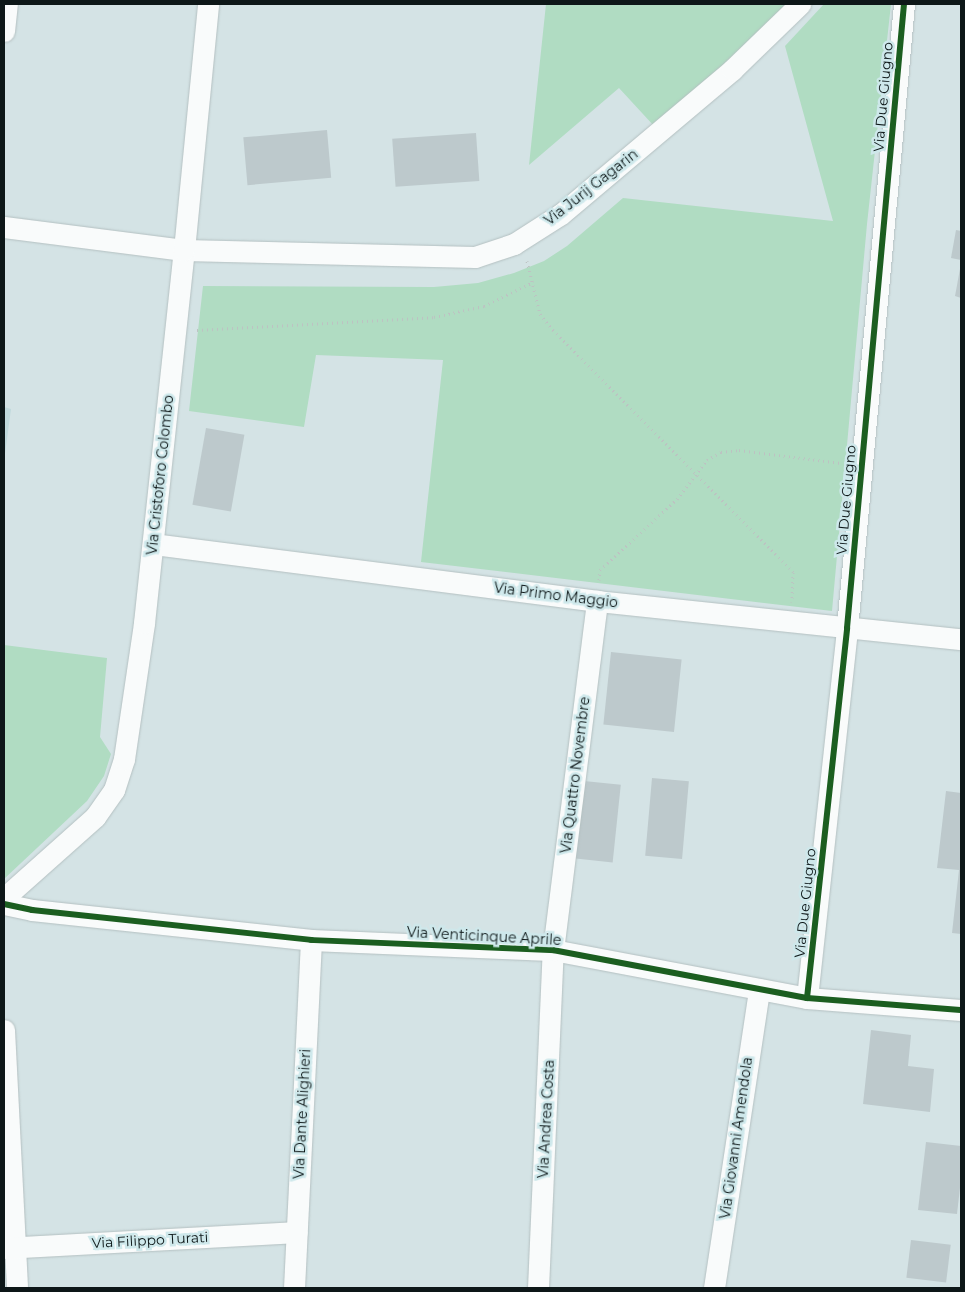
<!DOCTYPE html>
<style>
body{margin:0}
#map{position:relative;width:965px;height:1292px;overflow:hidden;background:#d4e3e5;font-family:Montserrat,sans-serif}
div>[style]{position:absolute}
.built>*{inset:0;background:#c0d9dc}
.green>*{inset:0;background:#b0dcc2}
.building>*{inset:0;background:#bdc9cc;transform-origin:0 0}
.path>*{height:3px;margin-top:-1.5px;transform-origin:0;background:repeating-linear-gradient(90deg,#bdc2c2 0 1px,transparent 0 5px)}
.roads{filter:drop-shadow(0 0 1px #b4c0c1) drop-shadow(0 0 1px #b4c0c1)}
.minor>*{height:21px;margin:-10.5px;padding:0 10.5px;transform-origin:10.5px;border-radius:10.5px;background:#f9fbfb}
.cycleway>*{height:6px;margin:-3px;padding:0 3px;transform-origin:3px;border-radius:3px;background:#1b5e20}
span{translate:-50% -50%;white-space:nowrap;text-align:center;line-height:1.15;-webkit-text-stroke:5px #cee8eb;paint-order:stroke}
.street-label{font-size:14px;color:#0d1718}
.frame{position:absolute;inset:0;border:5px solid #0d1718;pointer-events:none}
</style>
<div id="map">
<div class="built">
<div style="clip-path:polygon(4px 407px,11px 409px,4px 461px)"></div>
</div>
<div class="green">
<div style="clip-path:polygon(546px 4px,788px 4px,728px 61px,654px 126px,619px 88px,529px 165px)"></div>
<div style="clip-path:polygon(824px 4px,891px 4px,867px 224px,832px 611px,421px 562px,443px 360px,316px 355px,304px 427px,189px 411px,203px 286px,434px 287px,478px 283px,514px 273px,544px 261px,567px 246px,623px 198px,833px 221px,785px 46px)"></div>
<div style="clip-path:polygon(4px 645px,107px 658px,100px 737px,111px 754px,104px 776px,87px 801px,4px 879px)"></div>
</div>
<div class="building">
<div style="left:327px;top:130px;width:48px;height:84px;rotate:85deg"></div>
<div style="left:476px;top:133px;width:48px;height:84px;rotate:86deg"></div>
<div style="clip-path:polygon(956px 230px,961px 231px,961px 260px,951px 258px)"></div>
<div style="clip-path:polygon(960px 269px,961px 270px,961px 298px,955px 296px)"></div>
<div style="left:206px;top:428px;width:39px;height:78px;rotate:10deg"></div>
<div style="left:611px;top:652px;width:71px;height:73px;rotate:6deg"></div>
<div style="left:652px;top:778px;width:37px;height:78px;rotate:5deg"></div>
<div style="left:584px;top:781px;width:37px;height:78px;rotate:6deg"></div>
<div style="clip-path:polygon(946px 791px,961px 793px,961px 934px,952px 933px,959px 870px,937px 868px)"></div>
<div style="clip-path:polygon(871px 1030px,911px 1035px,908px 1066px,934px 1069px,930px 1112px,863px 1104px)"></div>
<div style="clip-path:polygon(926px 1142px,961px 1146px,961px 1179px,957px 1214px,918px 1210px)"></div>
<div style="left:911px;top:1240px;width:40px;height:38px;rotate:7deg"></div>
</div>
<div class="path">
<div style="left:527px;top:261px;width:55px;rotate:76.2deg"></div>
<div style="left:540px;top:314px;width:21px;rotate:51deg"></div>
<div style="left:553px;top:330px;width:341px;rotate:45.2deg"></div>
<div style="left:793px;top:572px;width:30px;rotate:92deg"></div>
<div style="left:197px;top:330px;width:237px;rotate:-3.1deg"></div>
<div style="left:434px;top:317px;width:51px;rotate:-12.4deg"></div>
<div style="left:484px;top:306px;width:55px;rotate:-26.1deg"></div>
<div style="left:599px;top:580px;width:10px;rotate:-84deg"></div>
<div style="left:600px;top:570px;width:105px;rotate:-42.7deg"></div>
<div style="left:677px;top:499px;width:49px;rotate:-52.4deg"></div>
<div style="left:707px;top:460px;width:16px;rotate:-30deg"></div>
<div style="left:721px;top:452px;width:18px;rotate:-6deg"></div>
<div style="left:739px;top:450px;width:103px;rotate:7.3deg"></div>
</div>
<div class="roads">
<div class="minor">
<div style="left:4px;top:31px;width:27px;rotate:-84deg"></div>
<div style="left:4px;top:227px;width:181px;rotate:7.3deg"></div>
<div style="left:184px;top:250px;width:291px;rotate:1.4deg"></div>
<div style="left:475px;top:257px;width:41px;rotate:-18.4deg"></div>
<div style="left:514px;top:244px;width:56px;rotate:-32.6deg"></div>
<div style="left:561px;top:214px;width:224px;rotate:-40.1deg"></div>
<div style="left:732px;top:70px;width:95px;rotate:-44.1deg"></div>
<div style="left:153px;top:544px;width:448px;rotate:7.3deg"></div>
<div style="left:597px;top:601px;width:366px;rotate:6deg"></div>
<div style="left:4px;top:898px;width:122px;rotate:-41.7deg"></div>
<div style="left:95px;top:817px;width:33px;rotate:-55deg"></div>
<div style="left:114px;top:790px;width:33px;rotate:-72deg"></div>
<div style="left:124px;top:759px;width:137px;rotate:-81.6deg"></div>
<div style="left:144px;top:623px;width:375px;rotate:-83.9deg"></div>
<div style="left:184px;top:250px;width:247px;rotate:-84.4deg"></div>
<div style="left:4px;top:904px;width:29px;rotate:12deg"></div>
<div style="left:32px;top:910px;width:281px;rotate:6.1deg"></div>
<div style="left:311px;top:940px;width:242px;rotate:2.4deg"></div>
<div style="left:553px;top:950px;width:258px;rotate:10.7deg"></div>
<div style="left:807px;top:998px;width:154px;rotate:4.5deg"></div>
<div style="left:807px;top:998px;width:372px;rotate:-83.8deg"></div>
<div style="left:847px;top:628px;width:627px;rotate:-84.78deg"></div>
<div style="left:4px;top:1030px;width:258px;rotate:87.1deg"></div>
<div style="left:4px;top:1248px;width:293px;rotate:-3.1deg"></div>
<div style="left:294px;top:1288px;width:348px;rotate:-87.2deg"></div>
<div style="left:538px;top:1288px;width:338px;rotate:-87.5deg"></div>
<div style="left:553px;top:950px;width:352px;rotate:-82.8deg"></div>
<div style="left:714px;top:1288px;width:302px;rotate:-81.4deg"></div>
</div>
</div>
<div class="cycleway">
<div style="left:4px;top:904px;width:29px;rotate:12deg"></div>
<div style="left:32px;top:910px;width:281px;rotate:6.1deg"></div>
<div style="left:311px;top:940px;width:242px;rotate:2.4deg"></div>
<div style="left:553px;top:950px;width:258px;rotate:10.7deg"></div>
<div style="left:807px;top:998px;width:154px;rotate:4.5deg"></div>
<div style="left:807px;top:998px;width:372px;rotate:-83.8deg"></div>
<div style="left:847px;top:628px;width:627px;rotate:-84.78deg"></div>
</div>
<div class="street-label">
<span style="left:883px;top:97px;rotate:-85deg">Via Due Giugno</span>
<span style="left:591px;top:187px;rotate:-38deg">Via Jurij Gagarin</span>
<span style="left:160px;top:475px;rotate:-84deg">Via Cristoforo Colombo</span>
<span style="left:846px;top:500px;rotate:-85deg">Via Due Giugno</span>
<span style="left:556px;top:595px;rotate:7deg">Via Primo Maggio</span>
<span style="left:575px;top:775px;rotate:-83deg">Via Quattro Novembre</span>
<span style="left:805px;top:903px;rotate:-84deg">Via Due Giugno</span>
<span style="left:484px;top:936px;rotate:3deg">Via Venticinque Aprile</span>
<span style="left:302px;top:1114px;rotate:-87deg">Via Dante Alighieri</span>
<span style="left:546px;top:1119px;rotate:-87deg">Via Andrea Costa</span>
<span style="left:736px;top:1138px;rotate:-82deg">Via Giovanni Amendola</span>
<span style="left:150px;top:1240px;rotate:-3deg">Via Filippo Turati</span>
</div>
<div class="frame"></div>
</div>
